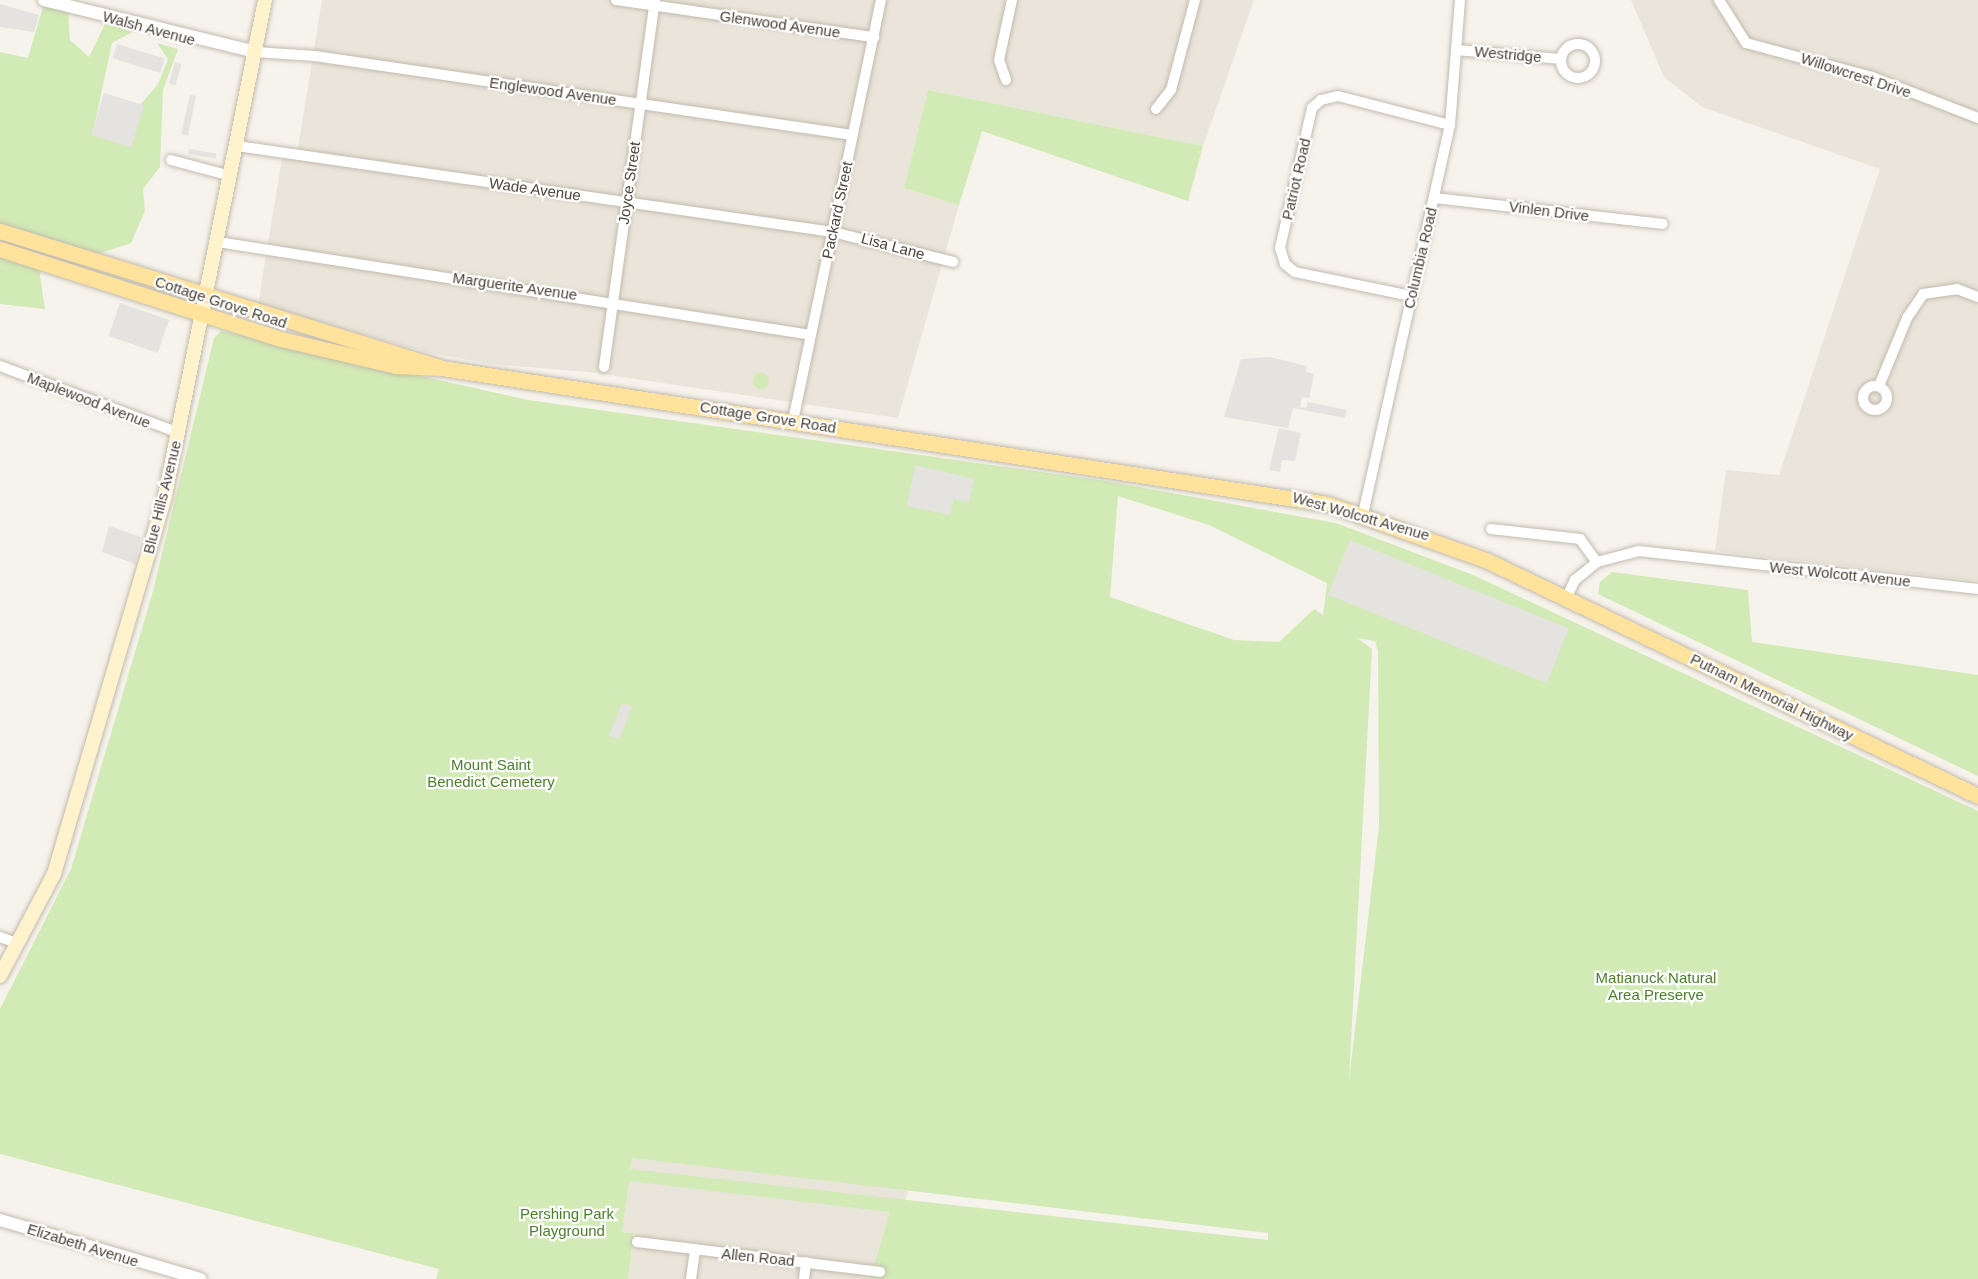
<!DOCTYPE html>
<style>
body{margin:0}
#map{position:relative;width:1978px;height:1279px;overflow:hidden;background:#f6f3ec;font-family:Helvetica,sans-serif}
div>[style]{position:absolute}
.residential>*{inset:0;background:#eae5da}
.green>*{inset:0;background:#d2eab5}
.round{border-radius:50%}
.parking>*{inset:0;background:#e5e3e0;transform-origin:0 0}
.roads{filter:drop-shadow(0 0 2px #c2bbae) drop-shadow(0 0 2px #c2bbae)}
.minor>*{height:10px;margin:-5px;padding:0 5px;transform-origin:5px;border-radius:5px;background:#fff}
.minor>.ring{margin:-5px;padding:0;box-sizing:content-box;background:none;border:10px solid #fff;border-radius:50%}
.tertiary>*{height:12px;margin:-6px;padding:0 6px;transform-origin:6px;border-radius:6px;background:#fff}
.secondary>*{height:14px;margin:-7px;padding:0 7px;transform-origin:7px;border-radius:7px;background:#fff3cd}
.primary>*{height:15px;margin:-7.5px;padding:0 7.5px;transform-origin:7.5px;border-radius:7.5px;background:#ffe39c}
span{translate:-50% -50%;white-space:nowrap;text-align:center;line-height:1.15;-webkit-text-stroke:4.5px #fff;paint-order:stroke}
.street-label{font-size:15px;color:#4b4439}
.park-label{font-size:15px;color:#4a7f2a}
</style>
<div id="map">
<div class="residential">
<div style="clip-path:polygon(322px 0,1254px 0,1203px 146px,928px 90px,904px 188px,959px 205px,898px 418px,588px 372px,490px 364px,426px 352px,258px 305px,282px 158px,296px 160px)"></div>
<div style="clip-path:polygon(1631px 0,1978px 0,1978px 581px,1715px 551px,1726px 470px,1779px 475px,1880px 169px,1702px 107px,1664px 77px)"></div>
<div style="clip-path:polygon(631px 1158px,873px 1184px,908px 1191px,881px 1279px,628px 1279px,634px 1233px,622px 1232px)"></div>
</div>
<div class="green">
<div style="clip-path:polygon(45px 0,68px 9px,70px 40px,89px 57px,106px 22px,136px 30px,112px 43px,95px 123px,110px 134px,128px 139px,141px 104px,158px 84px,168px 59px,157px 43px,178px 49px,163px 90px,160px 167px,143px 189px,145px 211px,131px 243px,95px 255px,0 225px,0 52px,28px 58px)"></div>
<div style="clip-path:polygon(928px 90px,1203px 146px,1188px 201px,982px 131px,959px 205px,904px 188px)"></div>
<div style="clip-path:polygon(0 249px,38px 262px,45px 309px,0 304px)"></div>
<div style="clip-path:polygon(evenodd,221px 331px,528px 400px,1106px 481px,1336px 523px,1473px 575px,1978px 811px,1978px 1279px,870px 1279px,890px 1212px,629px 1181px,622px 1232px,634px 1233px,628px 1279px,436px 1279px,439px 1269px,0 1154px,0 1009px,71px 869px,153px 591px,214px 338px,221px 331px,1118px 496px,1209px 525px,1327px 583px,1323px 615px,1314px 609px,1279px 642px,1234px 640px,1110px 597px,1118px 496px,221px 331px,1357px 638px,1375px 641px,1378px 651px,1379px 826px,1349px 1080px,1372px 649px,1357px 638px,221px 331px,632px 1158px,1268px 1233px,1268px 1240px,630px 1169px,632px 1158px)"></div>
<div class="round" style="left:753px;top:373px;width:16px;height:16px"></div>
<div style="clip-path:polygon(1612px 572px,1748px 590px,1752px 642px,1978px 675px,1978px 776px,1598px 594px,1600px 582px)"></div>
</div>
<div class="parking">
<div style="clip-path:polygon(0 4px,39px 15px,34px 32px,0 27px)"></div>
<div style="left:117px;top:44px;width:50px;height:15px;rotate:17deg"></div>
<div style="left:175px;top:62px;width:7px;height:22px;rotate:16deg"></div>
<div style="left:104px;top:93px;width:42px;height:44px;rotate:17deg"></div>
<div style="clip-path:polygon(190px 95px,196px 96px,188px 136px,181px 134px)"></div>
<div style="left:189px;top:149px;width:28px;height:5px;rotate:10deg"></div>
<div style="left:120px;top:303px;width:52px;height:35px;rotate:19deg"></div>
<div style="clip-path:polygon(1270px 357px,1307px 366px,1306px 372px,1314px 374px,1309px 398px,1302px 397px,1300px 407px,1306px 408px,1308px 402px,1347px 410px,1345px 418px,1293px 408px,1288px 428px,1224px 417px,1241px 359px)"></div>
<div style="clip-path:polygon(1279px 428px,1301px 433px,1295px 461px,1282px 460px,1280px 472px,1269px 470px)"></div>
<div style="clip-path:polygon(915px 465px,974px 479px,969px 502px,954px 499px,950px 515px,907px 506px)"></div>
<div style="clip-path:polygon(109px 526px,141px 537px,135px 564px,102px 552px)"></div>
<div style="left:1350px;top:540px;width:236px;height:59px;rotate:22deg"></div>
<div style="left:622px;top:703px;width:11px;height:35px;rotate:22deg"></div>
</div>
<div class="roads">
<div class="minor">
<div style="left:616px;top:0;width:261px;rotate:8.2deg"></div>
<div style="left:1719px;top:0;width:51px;rotate:57.9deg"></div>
<div style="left:1746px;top:43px;width:131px;rotate:15.1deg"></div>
<div style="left:1872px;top:77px;width:114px;rotate:21.1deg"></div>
<div class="ring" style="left:1561px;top:44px;width:24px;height:24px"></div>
<div style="left:1456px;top:50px;width:104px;rotate:4.9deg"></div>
<div style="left:255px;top:52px;width:60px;rotate:3.8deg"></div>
<div style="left:315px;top:56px;width:543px;rotate:8.37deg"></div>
<div style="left:1006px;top:80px;width:21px;rotate:-109deg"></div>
<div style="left:999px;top:60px;width:61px;rotate:-77.8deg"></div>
<div style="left:1156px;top:109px;width:24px;rotate:-52deg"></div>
<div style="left:1171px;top:90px;width:93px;rotate:-75.1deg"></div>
<div style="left:237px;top:146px;width:602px;rotate:8.21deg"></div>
<div style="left:833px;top:232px;width:124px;rotate:14deg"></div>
<div style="left:171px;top:160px;width:62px;rotate:14.9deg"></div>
<div style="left:1435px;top:198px;width:229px;rotate:6.5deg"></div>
<div style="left:218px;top:242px;width:600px;rotate:8.91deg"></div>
<div style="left:1411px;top:296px;width:118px;rotate:-168.3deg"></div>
<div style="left:1295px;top:272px;width:13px;rotate:-141deg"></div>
<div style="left:1285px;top:264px;width:17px;rotate:-107deg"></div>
<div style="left:1280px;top:248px;width:144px;rotate:-77.1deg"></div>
<div style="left:1312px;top:108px;width:12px;rotate:-42deg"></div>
<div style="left:1321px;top:100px;width:17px;rotate:-13deg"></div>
<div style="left:1338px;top:96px;width:116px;rotate:14.5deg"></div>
<div style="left:0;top:366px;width:191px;rotate:20.5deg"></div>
<div style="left:604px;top:367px;width:371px;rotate:-82.1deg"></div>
<div class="ring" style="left:1863px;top:386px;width:14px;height:14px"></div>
<div style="left:1879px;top:386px;width:74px;rotate:-67.6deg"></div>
<div style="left:1907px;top:318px;width:29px;rotate:-56deg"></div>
<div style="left:1923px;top:294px;width:34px;rotate:-8deg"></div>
<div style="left:1957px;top:289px;width:22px;rotate:21deg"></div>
<div style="left:793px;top:421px;width:430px;rotate:-78.2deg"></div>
<div style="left:1363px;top:514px;width:399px;rotate:-77.4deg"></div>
<div style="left:1450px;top:125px;width:125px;rotate:-85.4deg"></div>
<div style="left:1491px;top:529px;width:90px;rotate:6.4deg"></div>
<div style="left:1580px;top:539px;width:29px;rotate:54deg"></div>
<div style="left:1566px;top:599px;width:21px;rotate:-65deg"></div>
<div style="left:1575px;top:580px;width:28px;rotate:-39deg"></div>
<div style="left:1597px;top:562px;width:43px;rotate:-14.7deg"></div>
<div style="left:1639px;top:551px;width:341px;rotate:6.4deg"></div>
<div style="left:0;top:937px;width:20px;rotate:20deg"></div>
<div style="left:637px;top:1242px;width:245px;rotate:7deg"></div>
<div style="left:691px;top:1279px;width:30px;rotate:-82deg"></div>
<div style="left:804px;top:1279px;width:17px;rotate:-83deg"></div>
</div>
<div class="tertiary">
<div style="left:44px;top:0;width:217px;rotate:13.8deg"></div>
<div style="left:0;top:1220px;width:209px;rotate:16.4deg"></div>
</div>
<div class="secondary">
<div style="left:0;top:976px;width:115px;rotate:-62.1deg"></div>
<div style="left:54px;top:874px;width:394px;rotate:-73.6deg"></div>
<div style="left:165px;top:496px;width:506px;rotate:-78.6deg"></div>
</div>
<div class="primary">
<div style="left:0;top:231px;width:463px;rotate:17.2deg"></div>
<div style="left:0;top:249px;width:295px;rotate:17.8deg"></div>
<div style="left:281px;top:339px;width:118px;rotate:13.2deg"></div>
<div style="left:396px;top:366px;width:46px;rotate:2.5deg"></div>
<div style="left:442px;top:368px;width:896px;rotate:8.73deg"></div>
<div style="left:1328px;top:504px;width:170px;rotate:19.6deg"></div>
<div style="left:1488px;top:561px;width:543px;rotate:25.62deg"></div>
</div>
</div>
<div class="street-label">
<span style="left:780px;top:24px;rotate:8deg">Glenwood Avenue</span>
<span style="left:149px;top:28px;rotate:15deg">Walsh Avenue</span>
<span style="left:1508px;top:54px;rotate:5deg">Westridge</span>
<span style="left:1856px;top:75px;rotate:18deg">Willowcrest Drive</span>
<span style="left:553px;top:91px;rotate:8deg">Englewood Avenue</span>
<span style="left:1296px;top:179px;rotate:-77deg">Patriot Road</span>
<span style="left:629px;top:183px;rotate:-82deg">Joyce Street</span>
<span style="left:535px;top:189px;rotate:8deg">Wade Avenue</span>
<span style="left:837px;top:210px;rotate:-78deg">Packard Street</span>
<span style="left:1549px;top:211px;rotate:7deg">Vinlen Drive</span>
<span style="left:893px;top:246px;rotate:15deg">Lisa Lane</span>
<span style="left:1420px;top:258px;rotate:-77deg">Columbia Road</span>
<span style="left:515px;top:286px;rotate:8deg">Marguerite Avenue</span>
<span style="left:221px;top:302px;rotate:18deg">Cottage Grove Road</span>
<span style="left:89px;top:400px;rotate:21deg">Maplewood Avenue</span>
<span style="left:768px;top:417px;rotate:9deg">Cottage Grove Road</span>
<span style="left:162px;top:497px;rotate:-76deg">Blue Hills Avenue</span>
<span style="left:1361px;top:516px;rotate:16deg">West Wolcott Avenue</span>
<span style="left:1840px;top:574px;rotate:6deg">West Wolcott Avenue</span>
<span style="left:1772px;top:697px;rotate:26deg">Putnam Memorial Highway</span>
<span style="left:83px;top:1245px;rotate:17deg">Elizabeth Avenue</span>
<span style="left:758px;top:1257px;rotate:6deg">Allen Road</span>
</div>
<div class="park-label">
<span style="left:491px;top:773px">Mount Saint<br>Benedict Cemetery</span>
<span style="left:1656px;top:986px">Matianuck Natural<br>Area Preserve</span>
<span style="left:567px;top:1222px">Pershing Park<br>Playground</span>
</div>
</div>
